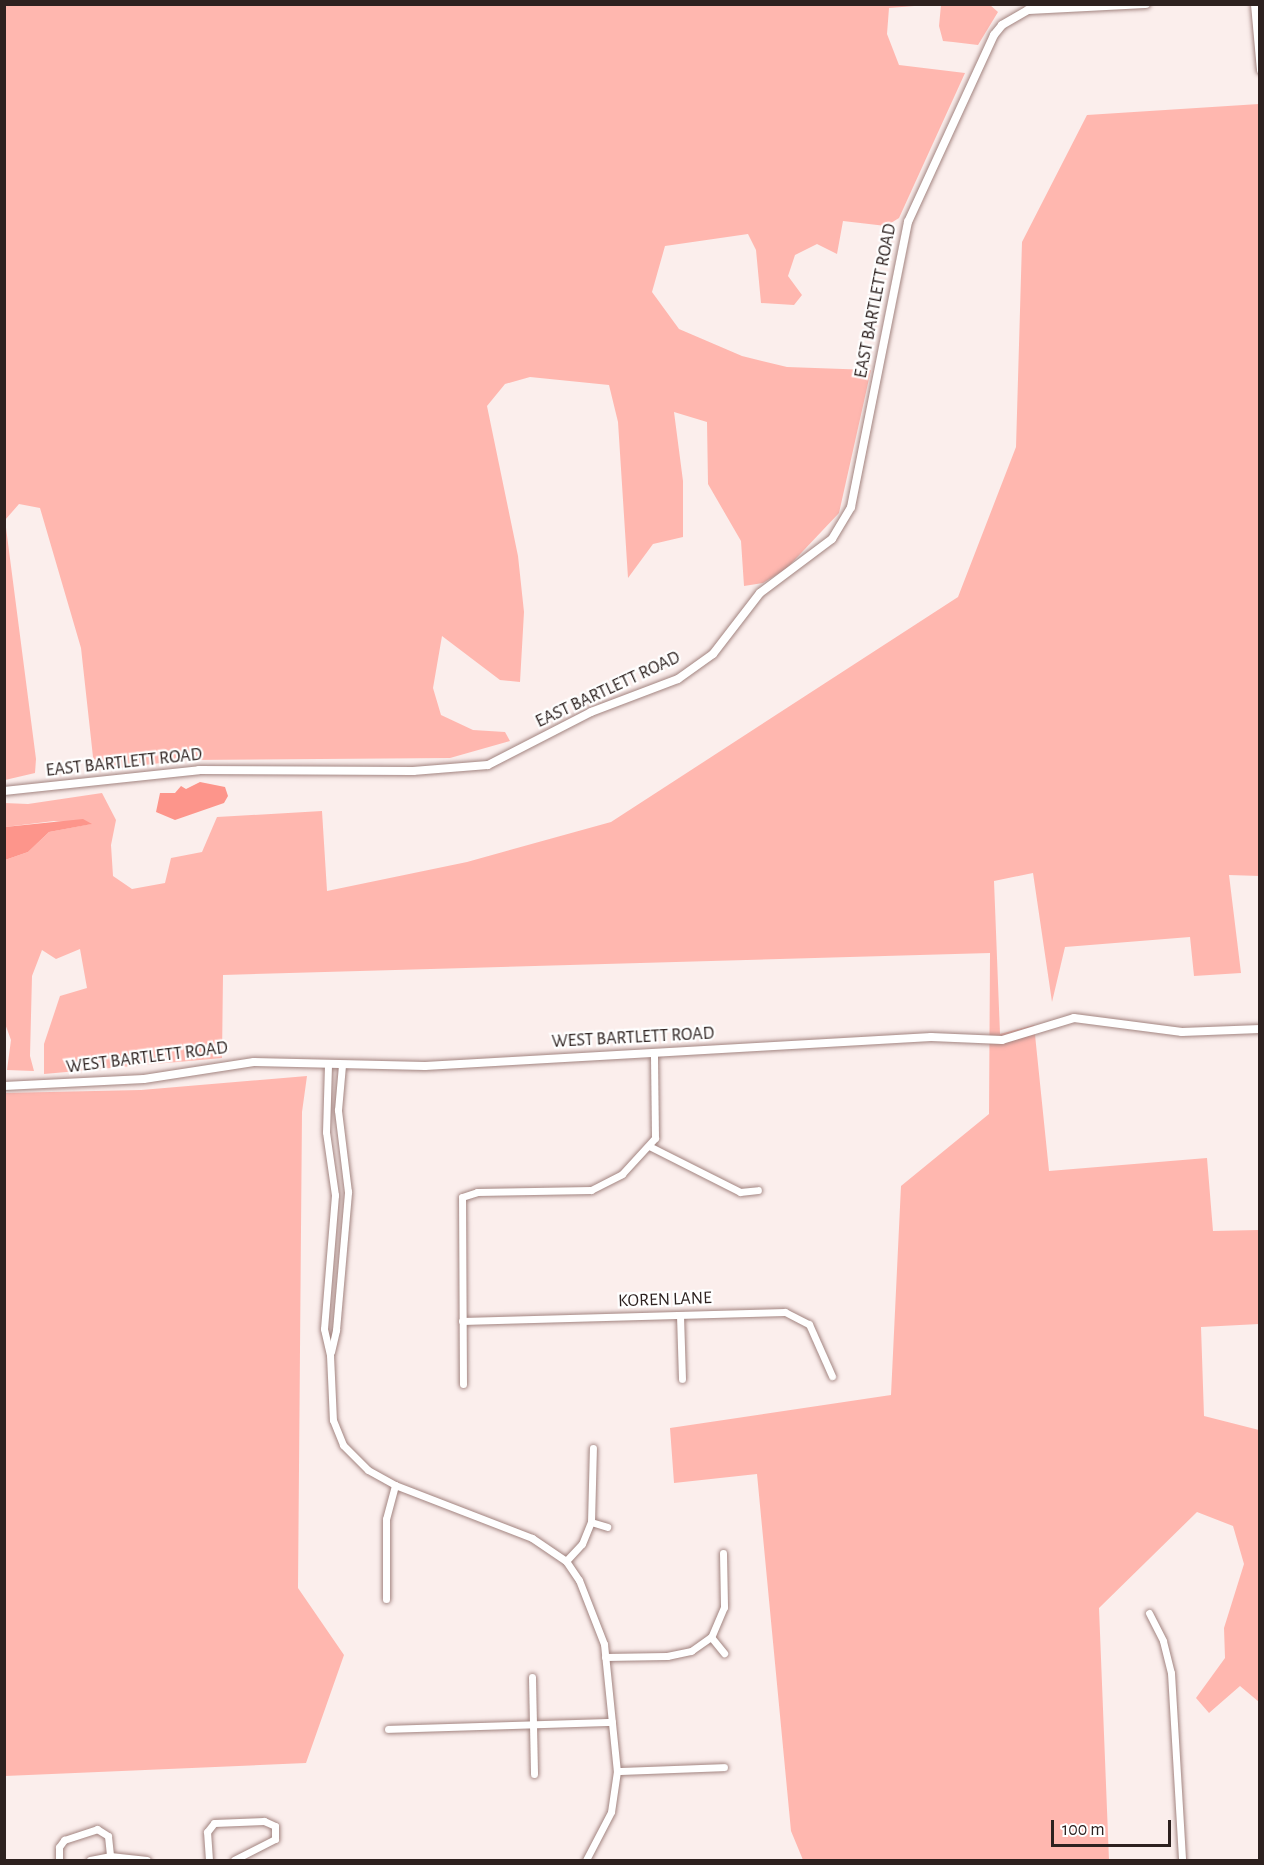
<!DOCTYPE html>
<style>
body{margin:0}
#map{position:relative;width:1264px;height:1865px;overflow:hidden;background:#fbeeec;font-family:"Alegreya Sans",sans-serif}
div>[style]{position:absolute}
.green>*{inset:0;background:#ffb7af}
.water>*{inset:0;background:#fd958b}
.roads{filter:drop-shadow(0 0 2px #a28480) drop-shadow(0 0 2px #a28480)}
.minor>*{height:7px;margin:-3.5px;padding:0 3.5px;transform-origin:3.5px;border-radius:3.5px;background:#fff}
.tertiary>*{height:8px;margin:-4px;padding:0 4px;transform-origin:4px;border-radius:4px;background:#fff}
span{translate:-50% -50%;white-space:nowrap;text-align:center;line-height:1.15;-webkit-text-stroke:4.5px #fff;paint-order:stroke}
.street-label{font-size:18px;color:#2d211f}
.frame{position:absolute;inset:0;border:6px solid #2d211f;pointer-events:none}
.scale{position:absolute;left:1051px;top:1820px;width:120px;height:27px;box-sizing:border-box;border:3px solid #2d211f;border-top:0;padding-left:8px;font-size:18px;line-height:21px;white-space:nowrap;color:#2d211f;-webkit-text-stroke:4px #fff;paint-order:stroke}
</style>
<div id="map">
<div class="green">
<div style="clip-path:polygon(4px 5px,927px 5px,889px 8px,887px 34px,899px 65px,965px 73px,899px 218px,886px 226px,843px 221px,837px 254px,817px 244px,795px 255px,788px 276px,802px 295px,794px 305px,761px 303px,756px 250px,748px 234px,665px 246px,652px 292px,679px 329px,742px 356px,787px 367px,871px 370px,839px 513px,786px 569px,763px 583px,744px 586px,741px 541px,708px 484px,707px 422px,674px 412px,683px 481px,683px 537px,653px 544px,628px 578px,618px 422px,609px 385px,530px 377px,505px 384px,487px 406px,518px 556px,524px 612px,520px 682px,500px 680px,442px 636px,433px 688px,441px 715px,473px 730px,505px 732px,510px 741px,450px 758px,186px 760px,111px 769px,100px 767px,93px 757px,81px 648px,40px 508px,19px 504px,5px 520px,36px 759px,35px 773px,5px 780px)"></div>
<div style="clip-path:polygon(941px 5px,990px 5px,998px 12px,978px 45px,953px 42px,943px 41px,939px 26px)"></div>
<div style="clip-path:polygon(1259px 104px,1260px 876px,1229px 875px,1241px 973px,1194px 976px,1190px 937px,1065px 947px,1052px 1002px,1033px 873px,994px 881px,1000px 1034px,1034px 1025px,1049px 1171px,1207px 1158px,1213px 1231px,1259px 1230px,1259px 1324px,1201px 1327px,1204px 1416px,1259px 1430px,1259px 1702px,1240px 1686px,1209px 1713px,1196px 1698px,1225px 1658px,1224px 1628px,1244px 1564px,1233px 1526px,1197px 1512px,1099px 1608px,1109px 1860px,803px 1860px,791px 1831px,757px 1474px,674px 1483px,670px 1428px,891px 1395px,901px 1186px,989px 1114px,990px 953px,223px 975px,222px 1058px,44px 1074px,44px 1044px,60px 996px,87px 988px,80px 949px,56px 959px,42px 950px,32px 976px,30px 1056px,34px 1071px,7px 1070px,11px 1040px,4px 1021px,5px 860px,28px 852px,49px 832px,91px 824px,54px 821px,5px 827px,4px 803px,28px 804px,102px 793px,116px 820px,111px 845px,113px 876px,132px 889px,165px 883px,171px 858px,202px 852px,217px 817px,322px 811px,327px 891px,467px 862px,611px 822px,958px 597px,1016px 447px,1022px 242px,1087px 115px)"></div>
<div style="clip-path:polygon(307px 1076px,302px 1112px,298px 1588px,344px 1655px,306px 1763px,5px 1776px,5px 1093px,141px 1090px)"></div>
</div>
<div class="water">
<div style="clip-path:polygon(200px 782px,225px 787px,228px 796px,224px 803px,175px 820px,156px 812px,160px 793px,175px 793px,181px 786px,186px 789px)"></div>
<div style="clip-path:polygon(83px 819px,92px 824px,49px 832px,28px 852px,5px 860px,5px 827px)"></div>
</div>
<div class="roads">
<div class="minor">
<div style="left:1254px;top:4px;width:66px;rotate:84.8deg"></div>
<div style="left:328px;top:1065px;width:67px;rotate:91.7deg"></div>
<div style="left:326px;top:1132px;width:64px;rotate:81.9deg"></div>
<div style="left:335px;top:1195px;width:134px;rotate:94.7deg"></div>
<div style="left:324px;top:1329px;width:27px;rotate:77deg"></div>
<div style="left:330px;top:1355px;width:65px;rotate:87.4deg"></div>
<div style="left:333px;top:1420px;width:27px;rotate:68deg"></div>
<div style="left:343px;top:1445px;width:35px;rotate:45deg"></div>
<div style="left:368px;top:1470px;width:31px;rotate:29deg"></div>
<div style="left:395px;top:1485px;width:147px;rotate:21.1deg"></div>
<div style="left:532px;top:1538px;width:41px;rotate:34.1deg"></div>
<div style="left:566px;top:1561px;width:23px;rotate:56deg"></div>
<div style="left:579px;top:1580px;width:69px;rotate:68.7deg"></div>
<div style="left:604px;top:1644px;width:128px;rotate:84.2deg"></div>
<div style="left:617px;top:1771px;width:41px;rotate:98.3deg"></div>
<div style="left:611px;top:1812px;width:54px;rotate:117.5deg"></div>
<div style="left:649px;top:1146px;width:102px;rotate:26.8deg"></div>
<div style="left:740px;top:1192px;width:18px;rotate:-6deg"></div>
<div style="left:680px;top:1315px;width:64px;rotate:88.2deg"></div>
<div style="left:462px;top:1321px;width:323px;rotate:-1.6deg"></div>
<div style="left:785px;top:1312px;width:27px;rotate:27deg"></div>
<div style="left:809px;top:1324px;width:57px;rotate:66.1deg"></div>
<div style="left:331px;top:1352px;width:23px;rotate:-77deg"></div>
<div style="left:336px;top:1330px;width:139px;rotate:-85deg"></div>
<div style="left:348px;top:1192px;width:83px;rotate:-97deg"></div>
<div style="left:338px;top:1110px;width:45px;rotate:-84.9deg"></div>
<div style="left:463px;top:1384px;width:187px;rotate:-90.3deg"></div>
<div style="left:462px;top:1197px;width:16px;rotate:-18deg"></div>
<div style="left:477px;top:1192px;width:114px;rotate:-1deg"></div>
<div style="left:591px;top:1190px;width:35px;rotate:-27deg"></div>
<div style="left:622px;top:1174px;width:49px;rotate:-47.5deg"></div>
<div style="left:655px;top:1138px;width:84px;rotate:-90.7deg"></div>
<div style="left:591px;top:1522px;width:17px;rotate:17deg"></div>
<div style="left:723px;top:1553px;width:54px;rotate:88.9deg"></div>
<div style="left:724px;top:1607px;width:33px;rotate:113deg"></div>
<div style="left:711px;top:1637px;width:21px;rotate:51deg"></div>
<div style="left:566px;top:1561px;width:23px;rotate:-47deg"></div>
<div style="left:582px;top:1544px;width:24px;rotate:-68deg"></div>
<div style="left:591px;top:1522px;width:74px;rotate:-88.5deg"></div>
<div style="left:386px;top:1599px;width:80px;rotate:-90deg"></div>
<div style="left:386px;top:1519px;width:35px;rotate:-75deg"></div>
<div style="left:1149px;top:1613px;width:31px;rotate:63deg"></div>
<div style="left:1163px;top:1641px;width:33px;rotate:76deg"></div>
<div style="left:1171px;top:1673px;width:187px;rotate:86.6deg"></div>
<div style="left:605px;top:1657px;width:62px;rotate:-0.9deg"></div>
<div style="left:667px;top:1656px;width:25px;rotate:-12deg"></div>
<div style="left:691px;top:1651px;width:24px;rotate:-35deg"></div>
<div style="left:532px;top:1677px;width:97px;rotate:88.8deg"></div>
<div style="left:388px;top:1729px;width:224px;rotate:-1.8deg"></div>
<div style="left:617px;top:1771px;width:107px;rotate:-2.1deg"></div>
<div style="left:59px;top:1860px;width:13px;rotate:-90deg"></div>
<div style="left:59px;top:1847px;width:9px;rotate:-54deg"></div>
<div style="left:64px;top:1840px;width:35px;rotate:-18deg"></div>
<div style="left:97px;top:1829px;width:13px;rotate:32deg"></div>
<div style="left:108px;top:1836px;width:20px;rotate:84deg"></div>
<div style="left:90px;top:1860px;width:20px;rotate:-11deg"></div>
<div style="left:110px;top:1856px;width:37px;rotate:6deg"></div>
<div style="left:209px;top:1860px;width:28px;rotate:-94deg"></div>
<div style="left:207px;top:1832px;width:11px;rotate:-52deg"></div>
<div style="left:214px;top:1823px;width:50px;rotate:-2.3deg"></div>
<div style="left:264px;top:1821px;width:12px;rotate:24deg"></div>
<div style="left:275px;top:1826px;width:13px;rotate:90deg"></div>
<div style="left:275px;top:1839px;width:46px;rotate:152.9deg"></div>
</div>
<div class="tertiary">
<div style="left:4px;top:791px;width:196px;rotate:-6.1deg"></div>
<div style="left:199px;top:770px;width:214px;rotate:0.3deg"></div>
<div style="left:413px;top:771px;width:75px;rotate:-4.6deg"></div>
<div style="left:488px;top:765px;width:116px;rotate:-27.2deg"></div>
<div style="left:591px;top:712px;width:93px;rotate:-20.8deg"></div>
<div style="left:678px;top:679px;width:43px;rotate:-35.5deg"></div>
<div style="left:713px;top:654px;width:77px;rotate:-52.4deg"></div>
<div style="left:760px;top:593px;width:90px;rotate:-36.9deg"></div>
<div style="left:832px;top:539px;width:37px;rotate:-59deg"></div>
<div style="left:851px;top:507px;width:291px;rotate:-78.7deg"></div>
<div style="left:908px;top:222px;width:206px;rotate:-65.3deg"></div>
<div style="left:994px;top:35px;width:13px;rotate:-51deg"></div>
<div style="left:1002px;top:25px;width:30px;rotate:-30deg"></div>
<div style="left:1028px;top:10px;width:118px;rotate:-2.9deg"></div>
<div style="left:4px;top:1086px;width:140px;rotate:-2.9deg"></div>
<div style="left:144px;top:1079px;width:111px;rotate:-8.8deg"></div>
<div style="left:254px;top:1062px;width:171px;rotate:1.3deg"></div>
<div style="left:425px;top:1066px;width:507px;rotate:-3.28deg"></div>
<div style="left:931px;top:1037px;width:71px;rotate:2.4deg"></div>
<div style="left:1002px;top:1040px;width:75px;rotate:-17deg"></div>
<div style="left:1074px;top:1018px;width:109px;rotate:7.4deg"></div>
<div style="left:1182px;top:1032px;width:78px;rotate:-2.2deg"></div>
</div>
</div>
<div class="street-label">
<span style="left:876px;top:301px;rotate:-79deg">EAST BARTLETT ROAD</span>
<span style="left:608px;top:690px;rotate:-25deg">EAST BARTLETT ROAD</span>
<span style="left:124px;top:763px;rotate:-6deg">EAST BARTLETT ROAD</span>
<span style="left:633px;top:1038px;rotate:-3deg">WEST BARTLETT ROAD</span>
<span style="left:147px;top:1058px;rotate:-7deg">WEST BARTLETT ROAD</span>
<span style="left:665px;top:1300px;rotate:-2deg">KOREN LANE</span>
</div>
<div class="frame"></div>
<div class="scale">100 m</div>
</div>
